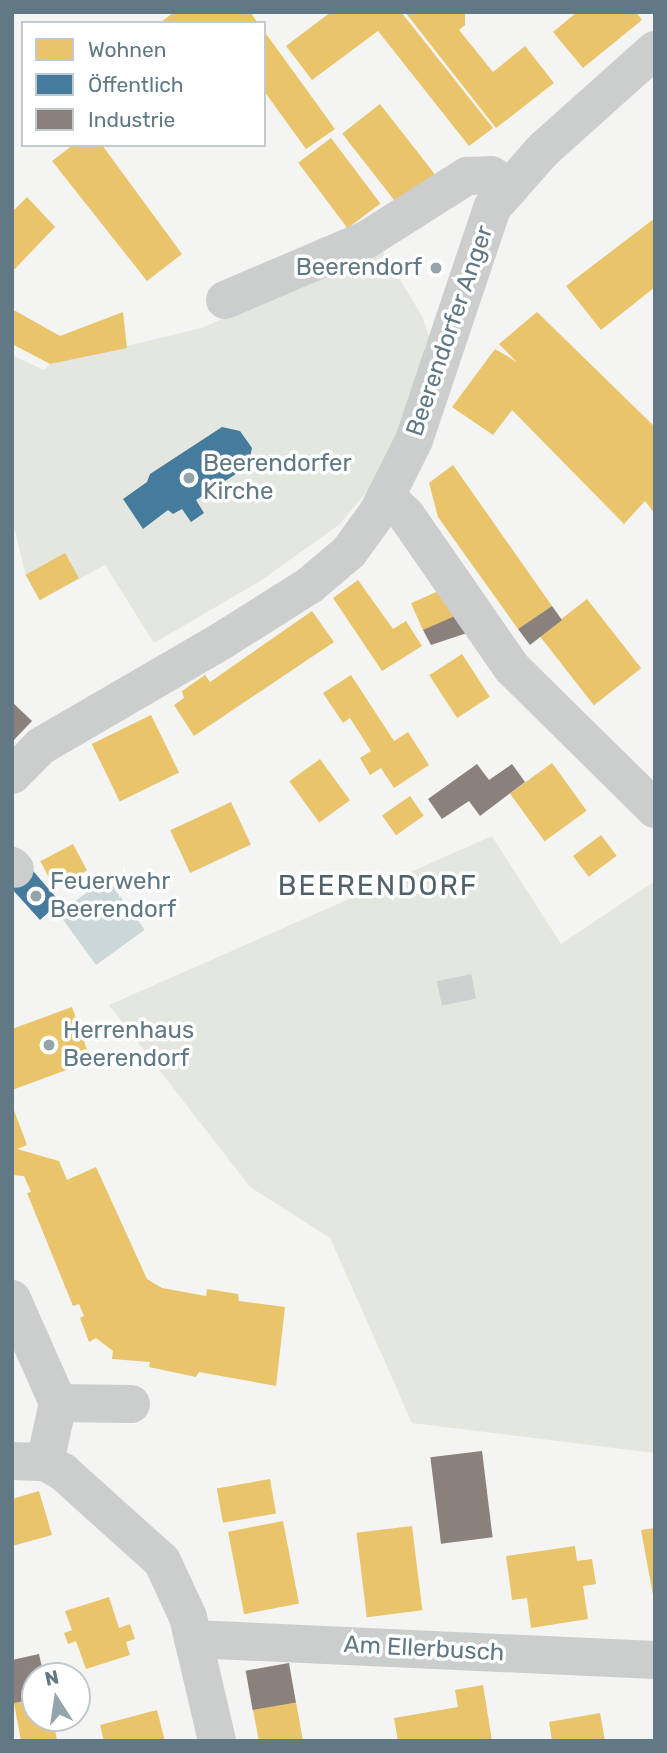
<!DOCTYPE html>
<meta charset="utf-8">
<style>
body{margin:0}
#map{position:relative;width:667px;height:1753px;overflow:hidden;background:#f4f4f2;font-family:Rubik,sans-serif}
div>[style]{position:absolute}
.green>*{inset:0;background:#e4e7e0}
.water>*{inset:0;background:#cbd7d8;transform-origin:0 0}
.homes>*{inset:0;background:#e9c46a;transform-origin:0 0}
.public>*{inset:0;background:#457b9d}
.industry>*{inset:0;background:#8a817c;transform-origin:0 0}
.building>*{inset:0;background:#cfd0d0;transform-origin:0 0}
.minor>*{height:38px;margin:-19px;padding:0 19px;transform-origin:19px;border-radius:19px;background:#cccdcd}
.dots>*{width:19px;height:19px;translate:-50% -50%;box-sizing:border-box;border:4px solid #fff;border-radius:50%}
span{translate:-50% -50%;white-space:nowrap;text-align:center;line-height:1.15;-webkit-text-stroke:7px #fff;paint-order:stroke}
.poi-label{font-size:24px;color:#617985}
.right{translate:-100% -50%;text-align:right}
.left{translate:0 -50%;text-align:left}
.street-label{font-size:24px;color:#617985}
.quarter-label{font-size:28px;color:#506169;letter-spacing:2px}
.frame{position:absolute;inset:0;border:14px solid #617985;pointer-events:none}
.legend{position:absolute;left:21px;top:21px;width:245px;height:126px;box-sizing:border-box;background:#fff;border:2px solid #c0c9ce;margin:0;padding:9px 12px;list-style:none;font-size:21px;color:#617985}
.legend li{display:flex;align-items:center;gap:14px;height:35px}
.legend b{width:35px;border:2px solid #c0c9ce}
.north{position:absolute;left:21px;top:1662px;width:70px;height:70px;box-sizing:border-box;background:#fff;border:2px solid #c0c9ce;border-radius:50%;rotate:348deg;font-size:19px;font-weight:700;line-height:28px;text-align:center;color:#617985}
.north::after{content:'';display:block;margin:auto;width:24px;height:32px;background:#94a4ab;clip-path:polygon(50% 0,100% 100%,50% 72%,0 100%)}
</style>
<div id="map">
<div class="green">
<div style="clip-path:polygon(381px 248px,422px 316px,431px 343px,419px 390px,373px 484px,340px 524px,262px 580px,154px 643px,105px 565px,40px 600px,26px 576px,12px 519px,12px 355px,44px 370px,50px 364px,202px 328px)"></div>
<div style="clip-path:polygon(492px 836px,561px 944px,655px 881px,655px 1453px,412px 1423px,330px 1238px,250px 1187px,109px 1005px)"></div>
</div>
<div class="water">
<div style="left:107px;top:878px;width:64px;height:60px;rotate:54deg"></div>
</div>
<div class="homes">
<div style="clip-path:polygon(174px 12px,250px 12px,258px 23px,160px 23px)"></div>
<div style="clip-path:polygon(331px 12px,401px 12px,493px 128px,469px 146px,378px 31px,312px 80px,286px 46px)"></div>
<div style="clip-path:polygon(405px 12px,465px 12px,465px 25px,459px 30px,493px 72px,525px 46px,554px 83px,496px 128px)"></div>
<div style="clip-path:polygon(577px 12px,636px 12px,642px 20px,583px 68px,553px 32px)"></div>
<div style="clip-path:polygon(264px 31px,335px 129px,306px 149px,264px 91px)"></div>
<div style="left:380px;top:104px;width:90px;height:48px;rotate:52deg"></div>
<div style="left:331px;top:138px;width:82px;height:41px;rotate:53deg"></div>
<div style="clip-path:polygon(73px 145px,102px 145px,182px 254px,147px 281px,52px 161px)"></div>
<div style="clip-path:polygon(27px 197px,55px 227px,12px 272px,12px 212px)"></div>
<div style="clip-path:polygon(655px 218px,655px 287px,601px 330px,566px 286px)"></div>
<div style="clip-path:polygon(12px 309px,60px 336px,123px 312px,127px 348px,50px 364px,12px 344px)"></div>
<div style="clip-path:polygon(537px 312px,655px 427px,655px 514px,645px 501px,624px 524px,512px 410px,493px 435px,452px 407px,495px 349px,517px 362px,499px 344px)"></div>
<div style="clip-path:polygon(453px 465px,552px 606px,518px 629px,438px 517px,429px 483px)"></div>
<div style="left:65px;top:553px;width:29px;height:45px;rotate:61deg"></div>
<div style="clip-path:polygon(358px 580px,393px 629px,406px 621px,422px 646px,382px 671px,333px 598px)"></div>
<div style="left:443px;top:589px;width:30px;height:35px;rotate:66deg"></div>
<div style="left:587px;top:599px;width:88px;height:60px;rotate:52deg"></div>
<div style="clip-path:polygon(312px 611px,334px 642px,194px 736px,174px 705px,184px 698px,182px 691px,205px 675px,210px 682px)"></div>
<div style="left:462px;top:654px;width:51px;height:39px;rotate:57deg"></div>
<div style="clip-path:polygon(351px 675px,394px 741px,408px 732px,429px 765px,394px 788px,381px 768px,370px 775px,360px 758px,371px 751px,350px 718px,343px 723px,323px 693px)"></div>
<div style="left:151px;top:715px;width:64px;height:66px;rotate:64deg"></div>
<div style="left:320px;top:759px;width:51px;height:38px;rotate:54deg"></div>
<div style="left:552px;top:763px;width:59px;height:52px;rotate:54deg"></div>
<div style="left:410px;top:796px;width:24px;height:34px;rotate:55deg"></div>
<div style="left:231px;top:802px;width:47px;height:67px;rotate:65deg"></div>
<div style="left:601px;top:835px;width:26px;height:35px;rotate:53deg"></div>
<div style="left:73px;top:844px;width:30px;height:37px;rotate:62deg"></div>
<div style="clip-path:polygon(72px 1007px,91px 1061px,12px 1090px,12px 1029px)"></div>
<div style="clip-path:polygon(12px 1105px,27px 1145px,17px 1149px,59px 1161px,67px 1180px,96px 1167px,147px 1279px,162px 1288px,206px 1296px,207px 1289px,238px 1294px,239px 1301px,285px 1307px,276px 1386px,199px 1372px,196px 1377px,149px 1367px,150px 1362px,112px 1359px,113px 1351px,96px 1338px,89px 1342px,80px 1318px,84px 1316px,79px 1304px,73px 1306px,27px 1193px,31px 1192px,24px 1176px,12px 1175px)"></div>
<div style="left:270px;top:1479px;width:35px;height:54px;rotate:80deg"></div>
<div style="clip-path:polygon(39px 1491px,52px 1535px,12px 1546px,12px 1499px)"></div>
<div style="left:283px;top:1521px;width:84px;height:56px;rotate:79deg"></div>
<div style="left:412px;top:1526px;width:85px;height:56px;rotate:83deg"></div>
<div style="clip-path:polygon(655px 1528px,655px 1595px,653px 1595px,641px 1530px)"></div>
<div style="clip-path:polygon(575px 1546px,577px 1561px,592px 1559px,596px 1584px,583px 1586px,588px 1619px,531px 1628px,527px 1598px,512px 1600px,506px 1556px)"></div>
<div style="clip-path:polygon(109px 1597px,119px 1628px,130px 1624px,135px 1639px,126px 1642px,130px 1655px,86px 1669px,76px 1641px,68px 1644px,64px 1633px,72px 1630px,65px 1611px)"></div>
<div style="clip-path:polygon(483px 1685px,492px 1741px,398px 1741px,394px 1718px,458px 1707px,455px 1690px)"></div>
<div style="clip-path:polygon(35px 1699px,35px 1718px,53px 1718px,57px 1741px,21px 1741px,14px 1703px)"></div>
<div style="clip-path:polygon(296px 1702px,303px 1741px,259px 1741px,253px 1710px)"></div>
<div style="clip-path:polygon(157px 1710px,165px 1741px,104px 1741px,100px 1725px)"></div>
<div style="clip-path:polygon(600px 1713px,605px 1741px,552px 1741px,549px 1722px)"></div>
</div>
<div class="public">
<div style="clip-path:polygon(222px 427px,240px 431px,252px 448px,248px 466px,196px 500px,204px 513px,191px 522px,182px 509px,173px 514px,168px 510px,143px 529px,123px 499px,147px 482px,150px 474px)"></div>
<div style="clip-path:polygon(27px 864px,60px 902px,40px 920px,12px 889px,12px 877px)"></div>
</div>
<div class="industry">
<div style="clip-path:polygon(552px 606px,562px 620px,530px 645px,518px 629px)"></div>
<div style="clip-path:polygon(455px 616px,467px 633px,431px 645px,423px 630px)"></div>
<div style="clip-path:polygon(12px 702px,32px 721px,12px 742px)"></div>
<div style="clip-path:polygon(477px 764px,489px 780px,512px 764px,525px 782px,480px 816px,469px 801px,442px 819px,428px 799px)"></div>
<div style="left:482px;top:1451px;width:87px;height:52px;rotate:83deg"></div>
<div style="clip-path:polygon(39px 1654px,44px 1676px,35px 1676px,35px 1699px,14px 1703px,12px 1660px)"></div>
<div style="left:289px;top:1663px;width:40px;height:44px;rotate:80deg"></div>
</div>
<div class="building">
<div style="left:471px;top:974px;width:25px;height:35px;rotate:78deg"></div>
</div>
<div class="minor">
<div style="left:225px;top:300px;width:153px;rotate:-23.1deg"></div>
<div style="left:366px;top:240px;width:120px;rotate:-32.4deg"></div>
<div style="left:467px;top:176px;width:24px;rotate:-2deg"></div>
<div style="left:491px;top:175px;width:23px;rotate:34deg"></div>
<div style="left:386px;top:496px;width:28px;rotate:44deg"></div>
<div style="left:406px;top:515px;width:186px;rotate:55.3deg"></div>
<div style="left:512px;top:668px;width:201px;rotate:44.6deg"></div>
<div style="left:12px;top:775px;width:41px;rotate:-45deg"></div>
<div style="left:41px;top:746px;width:211px;rotate:-30.2deg"></div>
<div style="left:223px;top:640px;width:103px;rotate:-32.3deg"></div>
<div style="left:310px;top:585px;width:51px;rotate:-40.2deg"></div>
<div style="left:349px;top:552px;width:49px;rotate:-54.1deg"></div>
<div style="left:378px;top:512px;width:80px;rotate:-63.4deg"></div>
<div style="left:414px;top:440px;width:245px;rotate:-71.4deg"></div>
<div style="left:492px;top:208px;width:77px;rotate:-48.7deg"></div>
<div style="left:543px;top:150px;width:150px;rotate:-41.8deg"></div>
<div style="left:12px;top:866px;width:4px;rotate:45deg"></div>
<div style="left:12px;top:1299px;width:114px;rotate:66.1deg"></div>
<div style="left:58px;top:1403px;width:60px;rotate:102.4deg"></div>
<div style="left:58px;top:1403px;width:73px;rotate:0.8deg"></div>
<div style="left:12px;top:1461px;width:33px;rotate:2deg"></div>
<div style="left:45px;top:1462px;width:21px;rotate:29deg"></div>
<div style="left:63px;top:1472px;width:133px;rotate:42deg"></div>
<div style="left:162px;top:1561px;width:62px;rotate:65.1deg"></div>
<div style="left:188px;top:1617px;width:127px;rotate:76.8deg"></div>
<div style="left:193px;top:1639px;width:462px;rotate:2.6deg"></div>
</div>
<div class="dots">
<div style="left:436px;top:268px;background:#94a4ab"></div>
<div style="left:189px;top:478px;background:#94a4ab"></div>
<div style="left:36px;top:896px;background:#94a4ab"></div>
<div style="left:49px;top:1045px;background:#94a4ab"></div>
</div>
<div class="poi-label">
<span class="right" style="left:422px;top:268px">Beerendorf</span>
<span class="left" style="left:203px;top:478px">Beerendorfer<br>Kirche</span>
<span class="left" style="left:50px;top:896px">Feuerwehr<br>Beerendorf</span>
<span class="left" style="left:63px;top:1045px">Herrenhaus<br>Beerendorf</span>
</div>
<div class="street-label">
<span style="left:450px;top:331px;rotate:-71deg">Beerendorfer Anger</span>
<span style="left:424px;top:1649px;rotate:3deg">Am Ellerbusch</span>
</div>
<div class="quarter-label">
<span style="left:378px;top:886px">BEERENDORF</span>
</div>
<div class="frame"></div>
<ul class="legend">
<li><b style="height:19px;background:#e9c46a"></b>Wohnen</li>
<li><b style="height:19px;background:#457b9d"></b>Öffentlich</li>
<li><b style="height:19px;background:#8a817c"></b>Industrie</li>
</ul>
<div class="north">N</div>
</div>
